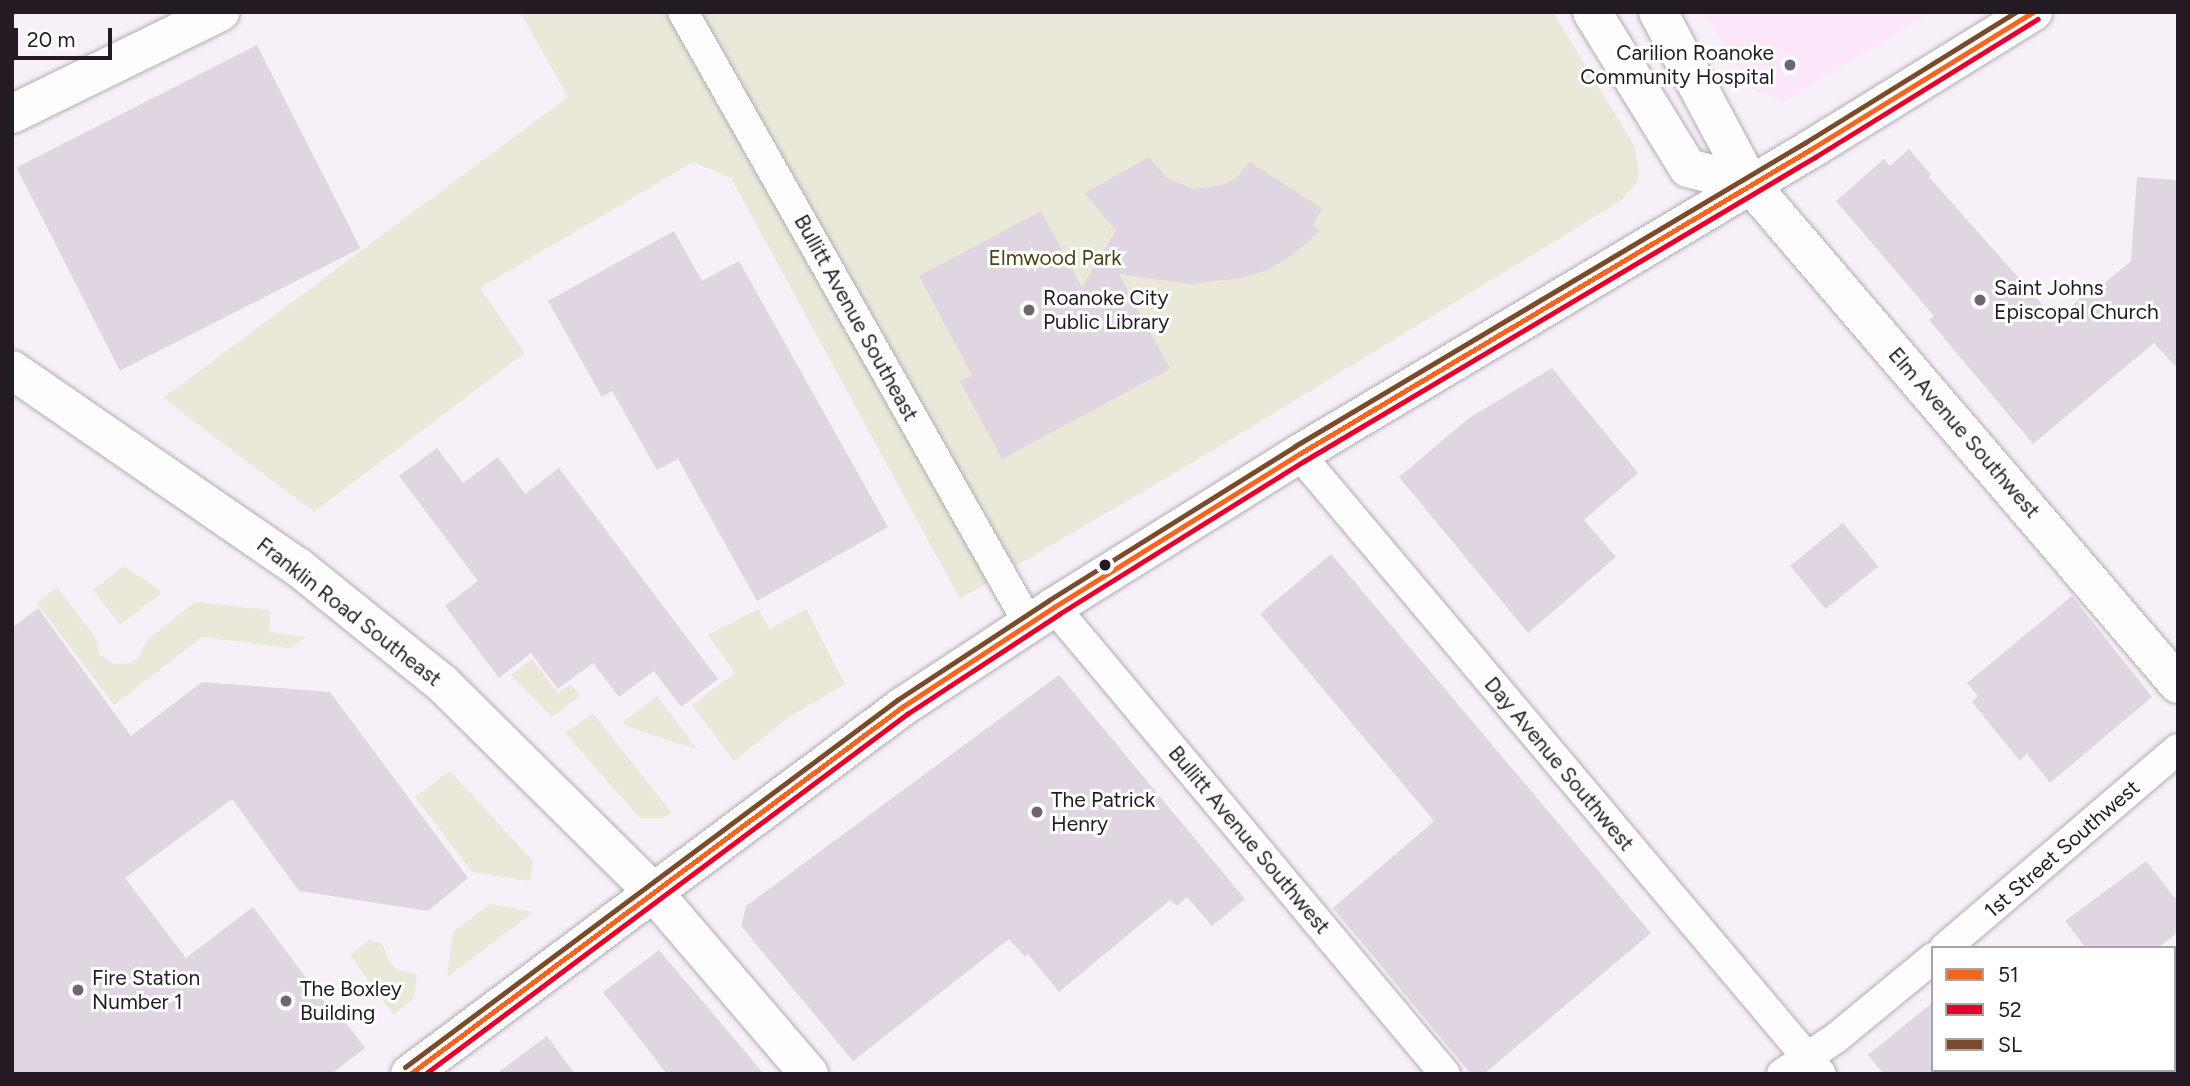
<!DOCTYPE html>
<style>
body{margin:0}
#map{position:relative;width:2190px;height:1086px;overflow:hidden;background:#f8f0f8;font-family:Figtree,sans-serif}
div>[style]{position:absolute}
.built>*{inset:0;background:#fce6fa}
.green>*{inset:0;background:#e9e8d9}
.building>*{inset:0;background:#dfd6e2;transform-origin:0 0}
.roads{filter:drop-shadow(0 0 2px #b3abb3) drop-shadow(0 0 2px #b3abb3)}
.street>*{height:30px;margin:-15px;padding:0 15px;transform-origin:15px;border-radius:15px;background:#fefdfe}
.secondary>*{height:38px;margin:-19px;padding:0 19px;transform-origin:19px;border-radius:19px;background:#fefdfe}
.primary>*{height:38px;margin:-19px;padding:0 19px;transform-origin:19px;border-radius:19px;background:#fefdfe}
.bus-1>*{height:5px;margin:-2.5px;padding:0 2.5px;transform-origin:2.5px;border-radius:2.5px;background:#f26522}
.bus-2>*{height:5px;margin:-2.5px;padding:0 2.5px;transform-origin:2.5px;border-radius:2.5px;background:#e4002b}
.bus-3>*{height:5px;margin:-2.5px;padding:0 2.5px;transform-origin:2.5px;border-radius:2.5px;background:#7a4b2a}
.dots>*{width:19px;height:19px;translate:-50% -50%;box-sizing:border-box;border:4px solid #fff;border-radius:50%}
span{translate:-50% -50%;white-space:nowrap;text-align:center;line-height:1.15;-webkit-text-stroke:6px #fff;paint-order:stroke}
.poi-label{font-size:21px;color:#241a23}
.right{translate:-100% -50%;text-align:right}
.left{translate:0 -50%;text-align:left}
.park-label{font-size:21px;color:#434612}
.street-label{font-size:21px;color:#241a23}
.frame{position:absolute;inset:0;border:14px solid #241a23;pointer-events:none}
.legend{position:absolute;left:1931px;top:946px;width:245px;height:126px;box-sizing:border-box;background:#fff;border:2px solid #a7a3a7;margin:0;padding:9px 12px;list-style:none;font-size:21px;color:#241a23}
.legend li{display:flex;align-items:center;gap:14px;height:35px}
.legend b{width:35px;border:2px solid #a7a3a7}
.scale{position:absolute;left:14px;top:28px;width:98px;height:32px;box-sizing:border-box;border:4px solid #241a23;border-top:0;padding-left:9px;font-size:21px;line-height:24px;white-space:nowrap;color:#241a23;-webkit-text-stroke:5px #fff;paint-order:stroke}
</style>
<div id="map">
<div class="built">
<div style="clip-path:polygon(1703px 12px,1932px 12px,1784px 101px,1751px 89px)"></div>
</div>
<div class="green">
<div style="clip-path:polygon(520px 12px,1553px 12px,1635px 147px,1639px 170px,1637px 182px,1622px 200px,1217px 448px,960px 599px,731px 178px,693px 162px,480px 288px,525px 353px,314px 512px,163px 398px,568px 97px)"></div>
<div style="clip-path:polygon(124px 566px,163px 592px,120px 625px,93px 590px)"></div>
<div style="clip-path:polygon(57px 587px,96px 638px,100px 655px,113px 664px,130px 663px,138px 658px,147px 640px,195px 602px,270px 610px,269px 632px,306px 637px,290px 648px,202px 637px,114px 705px,37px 603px)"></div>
<div style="clip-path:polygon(758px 609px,770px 629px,806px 609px,845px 684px,788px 718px,734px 761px,692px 705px,735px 673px,708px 635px)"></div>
<div style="clip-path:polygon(532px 659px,558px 693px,571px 684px,580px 696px,552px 717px,511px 675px)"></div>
<div style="clip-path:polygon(657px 696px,698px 750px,626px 726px,623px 722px)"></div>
<div style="clip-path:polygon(593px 713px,671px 812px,664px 818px,640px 818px,565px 733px)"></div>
<div style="clip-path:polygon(450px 771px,533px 861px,530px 881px,472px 872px,415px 797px)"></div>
<div style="clip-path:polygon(490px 904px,534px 912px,447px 977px,453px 932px)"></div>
<div style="clip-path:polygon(369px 940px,382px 943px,389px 961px,397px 970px,417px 974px,414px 998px,394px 1015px,350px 955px)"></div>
</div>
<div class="building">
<div style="left:257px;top:45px;width:228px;height:270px;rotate:63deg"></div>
<div style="clip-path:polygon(1909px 149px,1931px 175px,1929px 177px,2056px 320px,2099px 282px,2102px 285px,2131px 261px,2137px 177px,2178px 180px,2178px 369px,2154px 343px,2033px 444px,1929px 320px,1934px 316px,1836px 201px,1884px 159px,1890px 166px)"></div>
<div style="clip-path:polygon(1149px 157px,1167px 178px,1193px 189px,1223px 185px,1236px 178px,1250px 162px,1323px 209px,1313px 224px,1320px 231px,1294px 254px,1268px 270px,1242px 278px,1190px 284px,1119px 274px,1170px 369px,1002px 459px,960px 381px,972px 375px,919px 276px,1041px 211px,1082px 287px,1116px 231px,1085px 193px)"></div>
<div style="clip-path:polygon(674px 231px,702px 281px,739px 261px,888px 527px,757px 601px,678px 459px,657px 470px,612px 391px,602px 397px,548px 301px)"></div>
<div style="clip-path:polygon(1552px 368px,1638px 473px,1584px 520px,1616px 557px,1528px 633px,1399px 477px,1469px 418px)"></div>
<div style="clip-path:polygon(437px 448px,463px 483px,498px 457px,525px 494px,559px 468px,718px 679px,681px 707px,654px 671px,619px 697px,593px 663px,558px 689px,531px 653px,499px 678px,445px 606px,478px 581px,399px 476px)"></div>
<div style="left:1843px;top:523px;width:56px;height:68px;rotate:51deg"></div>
<div style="clip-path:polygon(1331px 554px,1651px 933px,1484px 1074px,1471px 1074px,1333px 908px,1434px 821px,1260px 614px)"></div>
<div style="clip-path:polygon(2072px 596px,2152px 697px,2050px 783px,2027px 754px,2020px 761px,1972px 702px,1978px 696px,1967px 683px)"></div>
<div style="clip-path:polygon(38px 608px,131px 736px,202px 682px,330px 692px,468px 878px,428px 911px,299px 891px,232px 799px,125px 878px,186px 958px,253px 907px,340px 1023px,344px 1020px,365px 1048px,331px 1074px,12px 1074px,12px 628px)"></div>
<div style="clip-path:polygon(1059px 675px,1245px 899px,1212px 926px,1187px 897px,1177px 906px,1170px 900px,1059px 992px,1028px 954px,1025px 957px,1009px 939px,853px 1061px,741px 926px,746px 906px)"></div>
<div style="clip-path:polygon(2146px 861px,2178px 902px,2178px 932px,2158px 948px,2086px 948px,2065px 921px)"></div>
<div style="clip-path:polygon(659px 950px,764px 1074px,667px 1074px,603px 992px)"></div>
<div style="clip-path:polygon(1933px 1002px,1933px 1074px,1884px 1074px,1868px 1055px)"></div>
<div style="clip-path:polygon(547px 1036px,575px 1074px,496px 1074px)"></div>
</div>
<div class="roads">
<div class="street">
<div style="left:683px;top:12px;width:703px;rotate:60.52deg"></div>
<div style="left:1299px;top:454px;width:810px;rotate:49.9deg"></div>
<div style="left:1054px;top:607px;width:609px;rotate:50.06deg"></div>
<div style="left:1945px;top:948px;width:306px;rotate:-40.5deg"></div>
<div style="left:1782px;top:1074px;width:65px;rotate:-33.7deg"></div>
<div style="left:1836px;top:1038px;width:126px;rotate:-39.5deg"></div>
</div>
<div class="secondary">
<div style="left:12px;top:114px;width:232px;rotate:-26.1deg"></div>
<div style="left:410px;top:1074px;width:614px;rotate:-36.72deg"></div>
<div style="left:902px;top:707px;width:182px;rotate:-33.3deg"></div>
<div style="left:1054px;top:607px;width:289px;rotate:-32deg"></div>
<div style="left:1299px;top:454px;width:596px;rotate:-30.78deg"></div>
<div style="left:1811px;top:149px;width:261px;rotate:-31.7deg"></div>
</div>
<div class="primary">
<div style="left:1592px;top:12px;width:183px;rotate:58.4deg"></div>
<div style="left:1688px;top:168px;width:64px;rotate:14.5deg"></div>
<div style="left:1658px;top:12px;width:195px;rotate:61.9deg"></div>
<div style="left:1750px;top:184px;width:658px;rotate:49.44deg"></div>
<div style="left:12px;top:370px;width:347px;rotate:34.6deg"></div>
<div style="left:298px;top:567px;width:185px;rotate:38.9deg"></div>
<div style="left:442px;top:683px;width:298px;rotate:44.7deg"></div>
<div style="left:654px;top:893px;width:238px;rotate:49.4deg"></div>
</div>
</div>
<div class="bus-1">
<div style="left:410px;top:1074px;width:614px;rotate:-36.72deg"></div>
<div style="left:902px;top:707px;width:182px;rotate:-33.3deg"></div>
<div style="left:1054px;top:607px;width:289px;rotate:-32deg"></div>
<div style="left:1299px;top:454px;width:596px;rotate:-30.78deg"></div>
<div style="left:1811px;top:149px;width:261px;rotate:-31.7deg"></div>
</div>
<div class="bus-2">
<div style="left:425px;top:1074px;width:602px;rotate:-36.76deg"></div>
<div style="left:907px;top:714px;width:182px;rotate:-33.3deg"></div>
<div style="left:1059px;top:614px;width:289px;rotate:-32deg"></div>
<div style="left:1304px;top:461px;width:595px;rotate:-30.75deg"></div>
<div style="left:1815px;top:157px;width:262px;rotate:-31.8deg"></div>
</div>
<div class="bus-3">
<div style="left:405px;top:1067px;width:614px;rotate:-36.72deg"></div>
<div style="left:897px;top:700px;width:182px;rotate:-33.3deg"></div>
<div style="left:1049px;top:600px;width:290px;rotate:-32deg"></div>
<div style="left:1295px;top:446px;width:595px;rotate:-30.75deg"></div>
<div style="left:1806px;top:142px;width:247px;rotate:-31.8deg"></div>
</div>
<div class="dots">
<div style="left:1790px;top:65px;background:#6e656e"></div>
<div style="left:1980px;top:300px;background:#6e656e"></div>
<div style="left:1029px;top:310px;background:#6e656e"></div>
<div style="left:1105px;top:565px;background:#241a23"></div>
<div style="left:1037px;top:812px;background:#6e656e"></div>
<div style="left:78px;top:990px;background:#6e656e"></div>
<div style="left:286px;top:1001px;background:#6e656e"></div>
</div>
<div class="poi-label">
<span class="right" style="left:1774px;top:65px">Carilion Roanoke<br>Community Hospital</span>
<span class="left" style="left:1994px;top:300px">Saint Johns<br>Episcopal Church</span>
<span class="left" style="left:1043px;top:310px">Roanoke City<br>Public Library</span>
<span class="left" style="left:1051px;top:812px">The Patrick<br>Henry</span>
<span class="left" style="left:92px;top:990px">Fire Station<br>Number 1</span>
<span class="left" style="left:300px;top:1001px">The Boxley<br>Building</span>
</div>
<div class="park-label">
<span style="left:1055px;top:258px">Elmwood Park</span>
</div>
<div class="street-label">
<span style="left:856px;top:318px;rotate:61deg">Bullitt Avenue Southeast</span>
<span style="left:1964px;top:433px;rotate:49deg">Elm Avenue Southwest</span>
<span style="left:349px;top:612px;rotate:38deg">Franklin Road Southeast</span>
<span style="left:1559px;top:764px;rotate:50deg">Day Avenue Southwest</span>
<span style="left:1249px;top:840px;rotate:50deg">Bullitt Avenue Southwest</span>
<span style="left:2062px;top:849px;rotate:-41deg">1st Street Southwest</span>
</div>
<div class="frame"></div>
<ul class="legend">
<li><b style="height:9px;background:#f26522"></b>51</li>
<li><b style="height:9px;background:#e4002b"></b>52</li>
<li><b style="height:9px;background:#7a4b2a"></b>SL</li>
</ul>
<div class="scale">20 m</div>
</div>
